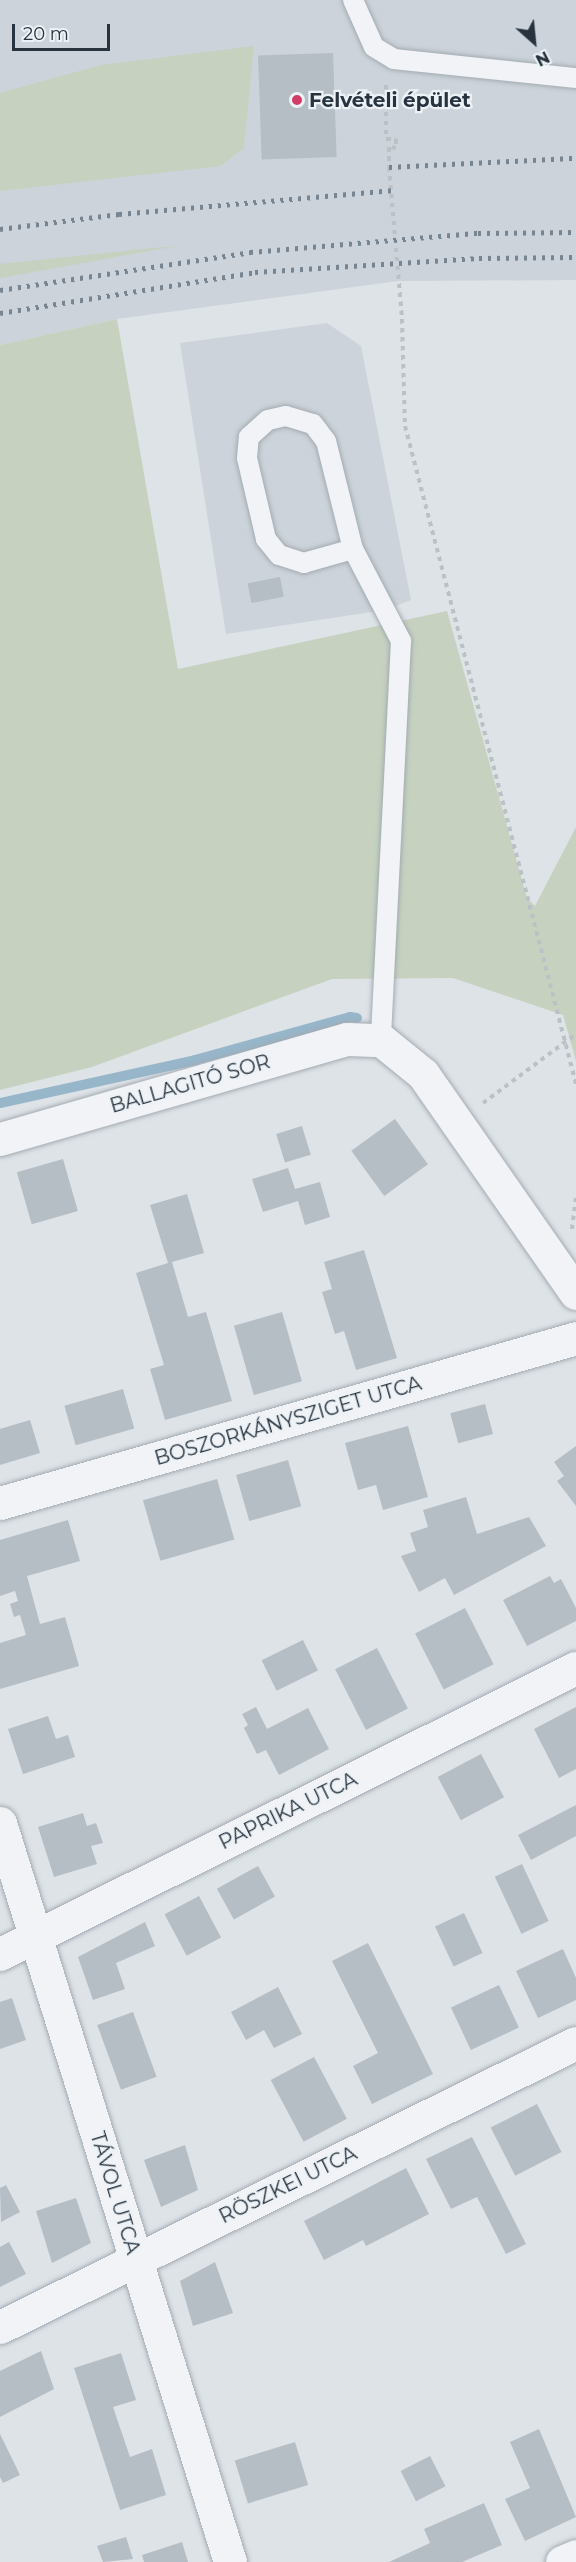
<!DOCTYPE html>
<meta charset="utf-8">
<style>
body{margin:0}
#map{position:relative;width:576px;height:2562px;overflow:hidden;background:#dee3e8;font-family:Montserrat,sans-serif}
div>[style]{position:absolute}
.built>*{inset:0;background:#ccd3da}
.green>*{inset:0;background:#c6d2bf}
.stream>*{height:10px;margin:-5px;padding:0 5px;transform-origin:5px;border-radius:5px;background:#97b6ca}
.building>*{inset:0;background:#b5bdc5;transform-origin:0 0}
.path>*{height:4px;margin-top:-2px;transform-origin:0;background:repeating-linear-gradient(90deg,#bcc1c6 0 4.5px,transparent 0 9px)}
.roads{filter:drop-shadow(0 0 2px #a3abb2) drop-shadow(0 0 2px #a3abb2)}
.lane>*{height:20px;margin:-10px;padding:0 10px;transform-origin:10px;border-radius:10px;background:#f1f3f6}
.street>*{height:33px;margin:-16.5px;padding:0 16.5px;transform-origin:16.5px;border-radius:16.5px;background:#f1f3f6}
.rail>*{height:4.5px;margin-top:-2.25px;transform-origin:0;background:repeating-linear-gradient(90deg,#778592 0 3px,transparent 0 9px)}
.dots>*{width:16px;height:16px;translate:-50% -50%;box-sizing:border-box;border:3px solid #edf2f6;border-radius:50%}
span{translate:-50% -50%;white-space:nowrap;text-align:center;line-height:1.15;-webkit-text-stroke:4.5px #edf2f6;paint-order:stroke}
.poi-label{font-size:20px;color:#27333f;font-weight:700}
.left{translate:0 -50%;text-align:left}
.street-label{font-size:20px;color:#27333f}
.north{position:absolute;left:504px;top:12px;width:60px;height:60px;-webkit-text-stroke:4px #edf2f6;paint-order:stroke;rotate:153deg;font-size:16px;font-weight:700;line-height:24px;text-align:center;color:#27333f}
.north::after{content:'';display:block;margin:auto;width:21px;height:27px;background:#27333f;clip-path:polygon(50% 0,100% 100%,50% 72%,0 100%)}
.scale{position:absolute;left:12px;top:24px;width:98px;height:27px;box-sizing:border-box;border:3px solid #27333f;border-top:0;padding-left:8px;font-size:18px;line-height:21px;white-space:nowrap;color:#27333f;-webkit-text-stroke:4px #edf2f6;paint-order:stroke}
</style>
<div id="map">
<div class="built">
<div style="clip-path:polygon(0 0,576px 0,576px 280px,398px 281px,117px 319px,0 345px)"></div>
<div style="clip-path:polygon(327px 323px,361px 346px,411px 600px,385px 610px,226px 634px,180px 343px)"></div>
</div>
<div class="green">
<div style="clip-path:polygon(254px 46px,244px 148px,221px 166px,0 191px,0 93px,101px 65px)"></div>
<div style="clip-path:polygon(182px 245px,1px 278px,0 279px,0 264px)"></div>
<div style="clip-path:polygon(117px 319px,178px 669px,447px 611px,527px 898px,535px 906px,576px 827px,576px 1061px,563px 1015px,453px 978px,332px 979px,92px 1067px,0 1090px,0 345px)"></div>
</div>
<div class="stream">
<div style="left:0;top:1103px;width:200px;rotate:-12.4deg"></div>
<div style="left:195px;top:1060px;width:161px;rotate:-15.5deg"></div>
<div style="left:350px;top:1017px;width:7px;rotate:8deg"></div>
</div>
<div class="building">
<div style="left:333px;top:53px;width:104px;height:75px;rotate:88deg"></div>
<div style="left:280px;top:577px;width:20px;height:33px;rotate:79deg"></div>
<div style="left:395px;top:1119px;width:56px;height:54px;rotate:54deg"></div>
<div style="left:302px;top:1126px;width:30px;height:27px;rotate:73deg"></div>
<div style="left:63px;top:1159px;width:54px;height:48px;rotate:74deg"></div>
<div style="clip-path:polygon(288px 1168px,295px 1189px,320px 1182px,330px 1217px,305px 1225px,298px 1201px,263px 1212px,252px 1179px)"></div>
<div style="clip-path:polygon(187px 1194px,204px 1253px,172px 1262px,188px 1317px,206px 1312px,232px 1401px,165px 1420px,150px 1369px,164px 1365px,136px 1273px,168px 1263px,150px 1205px)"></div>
<div style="clip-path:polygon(364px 1250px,397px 1358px,356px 1370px,344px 1331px,335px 1334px,322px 1292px,332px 1289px,324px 1262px)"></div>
<div style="left:282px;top:1312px;width:72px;height:50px;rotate:74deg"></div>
<div style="left:123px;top:1389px;width:41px;height:61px;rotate:74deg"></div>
<div style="left:485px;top:1404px;width:31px;height:36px;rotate:75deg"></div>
<div style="clip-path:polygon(30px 1420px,40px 1453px,0 1465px,0 1429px)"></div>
<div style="clip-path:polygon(408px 1426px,428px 1497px,383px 1510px,376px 1485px,358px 1490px,345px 1443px)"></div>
<div style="clip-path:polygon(576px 1446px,576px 1506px,557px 1481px,564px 1476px,554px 1462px)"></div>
<div style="left:288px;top:1460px;width:48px;height:54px;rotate:74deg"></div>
<div style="left:217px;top:1479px;width:63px;height:77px;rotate:74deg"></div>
<div style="clip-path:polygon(466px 1497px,477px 1534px,529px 1517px,546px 1546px,454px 1595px,445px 1578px,419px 1592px,401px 1556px,416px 1551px,410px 1533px,428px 1527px,423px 1510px)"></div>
<div style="clip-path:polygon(68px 1520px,80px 1561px,27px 1576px,40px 1624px,65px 1617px,79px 1666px,0 1689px,0 1643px,26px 1635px,20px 1615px,14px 1617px,10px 1604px,18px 1601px,15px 1591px,0 1596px,0 1540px)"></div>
<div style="clip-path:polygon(550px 1576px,554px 1583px,561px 1579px,576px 1608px,576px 1621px,527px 1646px,503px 1600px)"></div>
<div style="left:465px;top:1608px;width:63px;height:56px;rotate:63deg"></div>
<div style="left:303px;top:1640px;width:34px;height:46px;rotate:64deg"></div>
<div style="left:377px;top:1648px;width:68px;height:47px;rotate:63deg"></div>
<div style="clip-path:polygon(256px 1707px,267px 1729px,308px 1708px,329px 1749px,279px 1775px,266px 1750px,257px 1754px,244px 1728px,248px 1725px,242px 1714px)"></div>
<div style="clip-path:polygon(576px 1707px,576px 1769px,559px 1778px,534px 1729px)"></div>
<div style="clip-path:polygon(48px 1716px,56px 1739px,68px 1735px,75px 1757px,23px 1774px,8px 1729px)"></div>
<div style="left:481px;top:1754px;width:49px;height:49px;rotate:62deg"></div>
<div style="clip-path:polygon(576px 1805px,576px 1836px,531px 1860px,518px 1835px)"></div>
<div style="clip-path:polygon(83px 1813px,87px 1826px,96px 1823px,103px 1843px,91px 1846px,97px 1864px,54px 1877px,38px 1827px)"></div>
<div style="left:522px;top:1864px;width:63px;height:30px;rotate:65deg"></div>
<div style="left:258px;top:1866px;width:35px;height:47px;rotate:61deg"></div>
<div style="left:199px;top:1896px;width:47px;height:39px;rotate:62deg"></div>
<div style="left:464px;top:1913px;width:44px;height:32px;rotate:65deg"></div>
<div style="clip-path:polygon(145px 1922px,155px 1946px,116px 1963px,125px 1989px,93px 2000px,78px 1957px)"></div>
<div style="clip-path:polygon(368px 1943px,433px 2074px,372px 2104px,353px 2066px,378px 2053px,332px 1961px)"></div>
<div style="clip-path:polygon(563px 1949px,576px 1978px,576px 2000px,538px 2018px,516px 1971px)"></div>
<div style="left:499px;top:1985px;width:47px;height:53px;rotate:65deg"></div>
<div style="clip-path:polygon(278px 1987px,302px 2034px,274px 2048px,264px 2030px,246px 2040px,231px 2012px)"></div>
<div style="clip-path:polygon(12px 1998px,26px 2040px,0 2049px,0 2002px)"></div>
<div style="left:133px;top:2012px;width:69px;height:38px;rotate:70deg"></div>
<div style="left:314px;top:2057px;width:70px;height:49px;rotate:62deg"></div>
<div style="left:537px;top:2104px;width:54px;height:52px;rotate:63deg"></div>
<div style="clip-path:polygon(472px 2137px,526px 2244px,506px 2254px,477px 2197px,451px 2209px,426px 2159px)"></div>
<div style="clip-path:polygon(185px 2145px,198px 2190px,161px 2207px,144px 2160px)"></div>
<div style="clip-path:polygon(406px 2168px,429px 2214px,366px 2246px,363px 2240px,324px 2260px,304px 2221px)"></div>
<div style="clip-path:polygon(6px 2185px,20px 2212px,1px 2222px,0 2188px)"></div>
<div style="clip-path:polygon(76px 2198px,91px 2243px,52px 2263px,36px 2211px)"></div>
<div style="clip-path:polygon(9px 2242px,26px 2274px,0 2287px,0 2247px)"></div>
<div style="clip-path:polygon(215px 2262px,233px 2313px,193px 2326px,180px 2281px)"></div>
<div style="clip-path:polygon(41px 2351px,54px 2389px,0 2417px,0 2371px)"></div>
<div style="clip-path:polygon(121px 2353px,136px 2400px,113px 2407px,130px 2457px,152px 2449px,166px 2495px,120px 2510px,74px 2368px)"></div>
<div style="clip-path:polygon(539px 2429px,576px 2517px,525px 2541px,505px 2499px,530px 2488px,510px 2442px)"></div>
<div style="clip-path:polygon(0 2434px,20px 2475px,3px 2483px,0 2477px)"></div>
<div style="left:295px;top:2442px;width:45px;height:63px;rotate:73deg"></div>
<div style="left:430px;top:2456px;width:34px;height:33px;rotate:63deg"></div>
<div style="clip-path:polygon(484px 2503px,502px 2545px,462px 2562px,389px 2562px,430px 2543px,424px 2529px)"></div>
<div style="clip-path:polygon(126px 2537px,133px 2559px,103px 2562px,97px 2546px)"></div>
<div style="clip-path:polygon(182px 2542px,188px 2562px,144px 2562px,142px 2555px)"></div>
</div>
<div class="path">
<div style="left:386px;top:85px;width:54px;rotate:90deg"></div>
<div style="left:386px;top:139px;width:10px"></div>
<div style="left:396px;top:139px;width:9px;rotate:90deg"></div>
<div style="left:396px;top:148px;width:7px;rotate:-172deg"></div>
<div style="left:389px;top:147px;width:20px;rotate:90deg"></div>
<div style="left:389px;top:167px;width:153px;rotate:85.1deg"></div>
<div style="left:402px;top:319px;width:107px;rotate:88.4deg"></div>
<div style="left:405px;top:426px;width:680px;rotate:75.43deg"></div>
<div style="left:483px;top:1103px;width:116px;rotate:-36.6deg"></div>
<div style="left:572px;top:1229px;width:35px;rotate:-83deg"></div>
</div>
<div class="roads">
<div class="lane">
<div style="left:353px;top:0;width:51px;rotate:65.9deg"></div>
<div style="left:374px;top:47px;width:23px;rotate:31deg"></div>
<div style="left:394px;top:59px;width:183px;rotate:6deg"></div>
<div style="left:353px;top:549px;width:51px;rotate:164.1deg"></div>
<div style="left:304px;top:563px;width:26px;rotate:-162deg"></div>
<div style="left:279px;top:555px;width:21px;rotate:-129deg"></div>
<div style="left:266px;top:539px;width:83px;rotate:-103.2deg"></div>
<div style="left:247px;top:458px;width:21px;rotate:-85deg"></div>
<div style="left:249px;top:437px;width:25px;rotate:-42deg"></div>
<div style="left:268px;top:420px;width:18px;rotate:-13deg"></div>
<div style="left:286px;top:416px;width:28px;rotate:17deg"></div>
<div style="left:313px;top:424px;width:21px;rotate:53deg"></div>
<div style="left:326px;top:441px;width:111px;rotate:76deg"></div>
<div style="left:353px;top:549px;width:104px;rotate:62.4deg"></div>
<div style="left:401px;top:641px;width:400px;rotate:92.9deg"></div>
</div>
<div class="street">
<div style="left:0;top:1139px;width:361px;rotate:-16.1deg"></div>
<div style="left:347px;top:1039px;width:34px;rotate:2deg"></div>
<div style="left:381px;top:1040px;width:54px;rotate:39deg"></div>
<div style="left:423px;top:1074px;width:267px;rotate:55.1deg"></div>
<div style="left:0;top:1503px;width:599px;rotate:-15.98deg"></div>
<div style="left:0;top:1823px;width:774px;rotate:72.71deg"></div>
<div style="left:0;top:1954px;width:643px;rotate:-26.41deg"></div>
<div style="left:0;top:2327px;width:642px;rotate:-26.25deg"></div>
<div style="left:562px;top:2562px;width:15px;rotate:-23deg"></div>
</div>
</div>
<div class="rail">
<div style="left:389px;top:167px;width:187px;rotate:-2.8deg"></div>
<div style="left:0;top:229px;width:120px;rotate:-7.2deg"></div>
<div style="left:119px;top:214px;width:273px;rotate:-5deg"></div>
<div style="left:0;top:290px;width:253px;rotate:-8.6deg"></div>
<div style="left:250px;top:252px;width:229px;rotate:-4.8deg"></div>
<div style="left:478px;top:233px;width:98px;rotate:-0.6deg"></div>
<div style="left:0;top:313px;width:258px;rotate:-9.1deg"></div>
<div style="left:255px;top:272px;width:224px;rotate:-3.6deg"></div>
<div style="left:479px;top:258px;width:97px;rotate:-0.6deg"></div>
</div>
<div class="dots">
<div style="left:297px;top:100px;background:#d23d67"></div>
</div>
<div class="poi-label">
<span class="left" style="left:309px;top:100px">Felvételi épület</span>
</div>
<div class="street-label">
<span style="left:190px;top:1084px;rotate:-16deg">BALLAGITÓ SOR</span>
<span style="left:288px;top:1421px;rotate:-16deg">BOSZORKÁNYSZIGET UTCA</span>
<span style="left:288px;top:1811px;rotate:-26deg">PAPRIKA UTCA</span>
<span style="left:288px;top:2185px;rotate:-26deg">RÖSZKEI UTCA</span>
<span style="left:115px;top:2193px;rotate:73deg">TÁVOL UTCA</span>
</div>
<div class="north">N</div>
<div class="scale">20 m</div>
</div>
